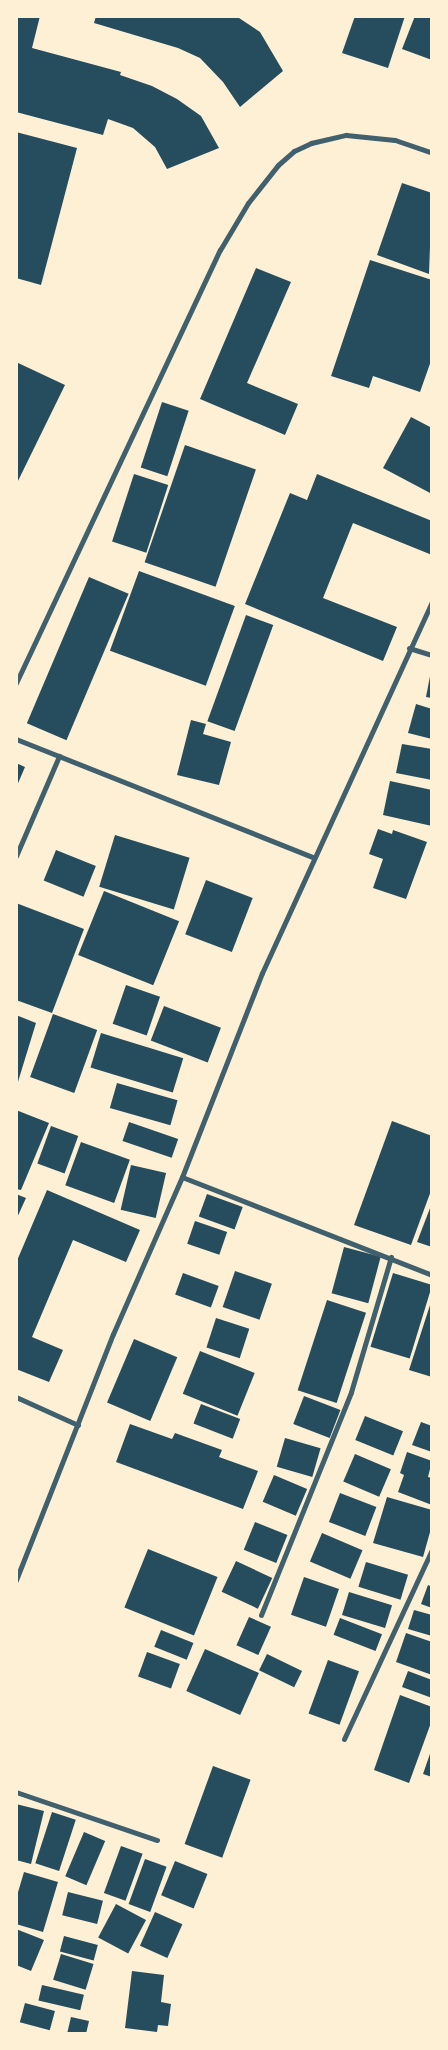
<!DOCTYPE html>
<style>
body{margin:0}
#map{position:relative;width:448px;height:2050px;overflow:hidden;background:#fdf0d5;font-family:"Titillium Web",sans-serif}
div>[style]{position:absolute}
.building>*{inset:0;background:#264d5e;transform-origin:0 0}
.minor>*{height:5px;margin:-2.5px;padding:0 2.5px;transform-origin:2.5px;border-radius:2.5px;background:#3f606c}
span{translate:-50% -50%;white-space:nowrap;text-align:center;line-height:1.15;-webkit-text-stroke:5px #fdf0d5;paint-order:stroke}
.frame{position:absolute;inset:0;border:18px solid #fdf0d5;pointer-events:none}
</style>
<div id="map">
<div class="building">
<div style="clip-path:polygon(16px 16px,40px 16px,32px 48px,121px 72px,120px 75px,152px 86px,177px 99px,201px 116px,219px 148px,167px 169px,155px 147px,133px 128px,108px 119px,103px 135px,16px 112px)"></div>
<div style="clip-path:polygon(96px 16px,236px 16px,260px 32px,283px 71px,240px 107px,223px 82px,200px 58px,178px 48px,94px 23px)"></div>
<div style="clip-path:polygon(355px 16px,405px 16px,388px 68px,342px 53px)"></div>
<div style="clip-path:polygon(415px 16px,432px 16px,432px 60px,402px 49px)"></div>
<div style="clip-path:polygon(16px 132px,77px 148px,41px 285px,16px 278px)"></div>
<div style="clip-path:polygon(402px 183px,432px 193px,429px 274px,377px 255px)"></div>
<div style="clip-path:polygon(370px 260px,432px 280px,432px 358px,420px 392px,373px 376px,369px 388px,331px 376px)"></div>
<div style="clip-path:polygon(256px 268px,291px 282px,247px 383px,298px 404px,285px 435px,200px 399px)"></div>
<div style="clip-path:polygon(16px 362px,65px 385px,16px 485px)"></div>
<div style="left:162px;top:402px;width:28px;height:69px;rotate:18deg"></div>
<div style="clip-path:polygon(411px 417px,432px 428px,432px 494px,383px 468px)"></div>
<div style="left:185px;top:445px;width:75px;height:124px;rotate:19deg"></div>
<div style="left:134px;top:474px;width:36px;height:71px;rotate:18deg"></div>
<div style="clip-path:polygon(317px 474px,432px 521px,432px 555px,353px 523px,323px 598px,397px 627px,383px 661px,245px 604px,290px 493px,307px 500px)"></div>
<div style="left:139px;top:571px;width:102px;height:85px;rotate:20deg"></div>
<div style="left:89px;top:577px;width:43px;height:159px;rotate:23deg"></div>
<div style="left:246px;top:615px;width:29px;height:113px;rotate:20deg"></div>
<div style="clip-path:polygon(432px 666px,432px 698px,426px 697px)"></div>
<div style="clip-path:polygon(416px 704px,432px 709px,432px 739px,408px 733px)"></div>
<div style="clip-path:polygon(191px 720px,206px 724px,203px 734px,231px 742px,219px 785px,177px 775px)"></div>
<div style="clip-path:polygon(402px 744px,432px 749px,432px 780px,396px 773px)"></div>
<div style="clip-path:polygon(16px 763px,25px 767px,16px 788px)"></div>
<div style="clip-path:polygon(390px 781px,432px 790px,432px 826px,383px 815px)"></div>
<div style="clip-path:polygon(378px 829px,392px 834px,393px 830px,427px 842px,406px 899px,373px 888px,383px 859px,369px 854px)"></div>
<div style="left:115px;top:835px;width:78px;height:54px;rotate:17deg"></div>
<div style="left:56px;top:850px;width:43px;height:33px;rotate:22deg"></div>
<div style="left:206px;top:880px;width:50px;height:58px;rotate:21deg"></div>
<div style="left:104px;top:891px;width:81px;height:69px;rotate:22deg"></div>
<div style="clip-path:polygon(16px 903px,84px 929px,52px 1013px,16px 1000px)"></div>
<div style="left:126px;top:985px;width:36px;height:41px;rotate:19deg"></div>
<div style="left:164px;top:1006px;width:61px;height:37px;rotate:21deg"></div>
<div style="left:53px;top:1014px;width:47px;height:67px;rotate:20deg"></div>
<div style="clip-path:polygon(16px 1015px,36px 1023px,17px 1085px,16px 1085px)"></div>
<div style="left:101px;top:1033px;width:86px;height:36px;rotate:17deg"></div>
<div style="left:117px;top:1083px;width:63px;height:26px;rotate:16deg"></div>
<div style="clip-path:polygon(16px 1110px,49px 1123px,21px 1190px,16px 1189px)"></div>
<div style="clip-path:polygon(392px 1121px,432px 1136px,432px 1188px,411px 1245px,354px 1225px)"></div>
<div style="left:129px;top:1122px;width:52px;height:20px;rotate:19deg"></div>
<div style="left:51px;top:1126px;width:29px;height:40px;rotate:20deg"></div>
<div style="left:81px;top:1142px;width:52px;height:46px;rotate:20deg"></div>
<div style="left:131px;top:1165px;width:36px;height:46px;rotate:13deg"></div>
<div style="clip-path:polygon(47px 1190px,140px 1230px,126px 1262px,73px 1240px,32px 1337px,63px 1350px,49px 1382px,16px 1369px,16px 1263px)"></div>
<div style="clip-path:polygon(16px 1194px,26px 1198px,16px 1220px)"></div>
<div style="left:207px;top:1194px;width:38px;height:24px;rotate:20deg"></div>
<div style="clip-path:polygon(432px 1203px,432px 1247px,417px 1242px)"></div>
<div style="left:195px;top:1221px;width:34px;height:24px;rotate:19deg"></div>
<div style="left:344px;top:1247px;width:38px;height:48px;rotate:15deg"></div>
<div style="left:235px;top:1271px;width:39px;height:38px;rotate:19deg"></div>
<div style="left:183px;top:1273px;width:38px;height:23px;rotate:20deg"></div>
<div style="left:393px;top:1273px;width:41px;height:77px;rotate:17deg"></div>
<div style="left:327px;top:1300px;width:41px;height:95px;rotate:18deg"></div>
<div style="clip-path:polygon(431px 1302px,432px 1302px,432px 1377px,409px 1370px)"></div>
<div style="left:216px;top:1318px;width:35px;height:31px;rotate:18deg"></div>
<div style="left:134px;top:1339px;width:47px;height:69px;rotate:23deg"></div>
<div style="left:200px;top:1351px;width:59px;height:46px;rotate:22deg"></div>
<div style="left:304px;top:1396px;width:39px;height:30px;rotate:21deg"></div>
<div style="left:201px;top:1404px;width:42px;height:21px;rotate:21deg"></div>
<div style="left:365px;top:1416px;width:41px;height:26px;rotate:22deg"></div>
<div style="clip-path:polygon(421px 1422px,432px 1426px,432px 1452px,412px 1445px)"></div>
<div style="clip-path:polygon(130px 1424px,172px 1439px,175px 1433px,222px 1450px,219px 1457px,258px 1471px,243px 1509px,116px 1462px)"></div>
<div style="left:285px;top:1438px;width:37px;height:30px;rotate:16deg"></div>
<div style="clip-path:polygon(407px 1452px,432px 1461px,428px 1477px,432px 1478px,432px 1505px,398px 1492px,404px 1475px,400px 1473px)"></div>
<div style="left:355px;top:1454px;width:39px;height:30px;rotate:23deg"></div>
<div style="left:274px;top:1475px;width:36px;height:29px;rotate:23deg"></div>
<div style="left:340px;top:1493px;width:39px;height:31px;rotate:21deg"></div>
<div style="clip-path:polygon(387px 1497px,432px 1510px,432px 1525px,423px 1557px,373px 1543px)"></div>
<div style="left:255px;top:1522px;width:35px;height:30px;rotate:22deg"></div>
<div style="left:322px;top:1533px;width:44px;height:31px;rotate:23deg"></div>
<div style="left:148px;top:1549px;width:75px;height:63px;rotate:22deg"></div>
<div style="left:236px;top:1561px;width:40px;height:34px;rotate:25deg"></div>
<div style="left:366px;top:1562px;width:44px;height:26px;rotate:17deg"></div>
<div style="left:304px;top:1577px;width:37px;height:40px;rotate:19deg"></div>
<div style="clip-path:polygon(428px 1585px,432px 1587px,432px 1608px,421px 1604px)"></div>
<div style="left:349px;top:1592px;width:45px;height:24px;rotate:17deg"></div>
<div style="clip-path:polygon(414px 1610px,432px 1615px,432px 1636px,408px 1629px)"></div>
<div style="left:249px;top:1617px;width:24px;height:31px;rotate:24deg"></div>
<div style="left:340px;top:1618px;width:45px;height:18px;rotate:21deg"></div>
<div style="left:161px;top:1630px;width:35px;height:18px;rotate:22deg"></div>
<div style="clip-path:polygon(406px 1633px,432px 1642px,432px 1675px,396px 1662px)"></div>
<div style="left:205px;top:1649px;width:59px;height:46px;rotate:24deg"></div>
<div style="left:147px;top:1652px;width:35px;height:26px;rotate:20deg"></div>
<div style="left:267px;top:1654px;width:39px;height:18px;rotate:26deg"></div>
<div style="left:328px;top:1660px;width:33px;height:57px;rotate:20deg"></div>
<div style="clip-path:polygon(408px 1671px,432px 1680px,432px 1698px,402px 1687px)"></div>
<div style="clip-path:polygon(400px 1695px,432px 1707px,432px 1720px,409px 1783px,374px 1770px)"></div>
<div style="clip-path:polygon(432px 1748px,432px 1777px,423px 1774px)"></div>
<div style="left:213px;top:1766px;width:40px;height:83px;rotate:20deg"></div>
<div style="clip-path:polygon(16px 1804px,44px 1811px,31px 1864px,16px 1860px)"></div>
<div style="left:52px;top:1812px;width:25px;height:54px;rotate:18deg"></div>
<div style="left:84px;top:1832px;width:23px;height:48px;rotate:23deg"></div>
<div style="left:121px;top:1846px;width:23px;height:50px;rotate:20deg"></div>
<div style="left:145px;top:1859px;width:23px;height:48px;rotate:20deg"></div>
<div style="left:175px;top:1861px;width:35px;height:37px;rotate:22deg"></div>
<div style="clip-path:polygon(24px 1872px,58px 1882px,43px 1932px,16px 1924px,16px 1899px)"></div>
<div style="left:68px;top:1892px;width:36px;height:24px;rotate:14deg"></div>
<div style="left:116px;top:1904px;width:34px;height:38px;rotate:28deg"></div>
<div style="left:155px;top:1912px;width:30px;height:37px;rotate:24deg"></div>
<div style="clip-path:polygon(16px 1929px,44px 1940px,31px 1971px,16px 1965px)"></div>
<div style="left:64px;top:1936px;width:35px;height:16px;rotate:15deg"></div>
<div style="left:61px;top:1954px;width:34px;height:27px;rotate:17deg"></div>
<div style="clip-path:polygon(132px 1971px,164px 1975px,161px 2002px,171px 2004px,168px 2026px,158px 2025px,157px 2032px,125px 2028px)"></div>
<div style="left:42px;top:1985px;width:43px;height:16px;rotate:13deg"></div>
<div style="left:25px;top:2003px;width:31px;height:20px;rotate:15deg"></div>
<div style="clip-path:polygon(71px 2017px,89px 2021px,86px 2034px,67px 2034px)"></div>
</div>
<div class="minor">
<div style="left:409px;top:648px;width:24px;rotate:17deg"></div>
<div style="left:16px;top:683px;width:479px;rotate:-64.8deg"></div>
<div style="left:220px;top:250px;width:55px;rotate:-59.2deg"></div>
<div style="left:248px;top:203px;width:48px;rotate:-51.7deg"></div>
<div style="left:278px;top:165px;width:21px;rotate:-41deg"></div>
<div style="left:294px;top:151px;width:19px;rotate:-25deg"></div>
<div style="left:311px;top:143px;width:36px;rotate:-13deg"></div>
<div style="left:346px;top:135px;width:49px;rotate:5.8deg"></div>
<div style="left:395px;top:140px;width:39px;rotate:19deg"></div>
<div style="left:16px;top:739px;width:320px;rotate:21.7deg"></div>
<div style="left:16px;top:856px;width:109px;rotate:-66.7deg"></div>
<div style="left:182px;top:1177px;width:269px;rotate:21.4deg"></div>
<div style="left:16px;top:1397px;width:68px;rotate:24.3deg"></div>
<div style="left:16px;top:1580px;width:264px;rotate:-68.5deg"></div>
<div style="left:113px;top:1334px;width:171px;rotate:-66.3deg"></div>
<div style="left:182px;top:1177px;width:219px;rotate:-68.6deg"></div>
<div style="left:262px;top:973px;width:408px;rotate:-65.4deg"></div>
<div style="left:261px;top:1615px;width:240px;rotate:-68deg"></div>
<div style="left:351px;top:1392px;width:141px;rotate:-73.5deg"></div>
<div style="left:344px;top:1739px;width:209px;rotate:-65.1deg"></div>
<div style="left:16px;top:1792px;width:149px;rotate:18.8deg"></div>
</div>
<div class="frame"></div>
</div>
